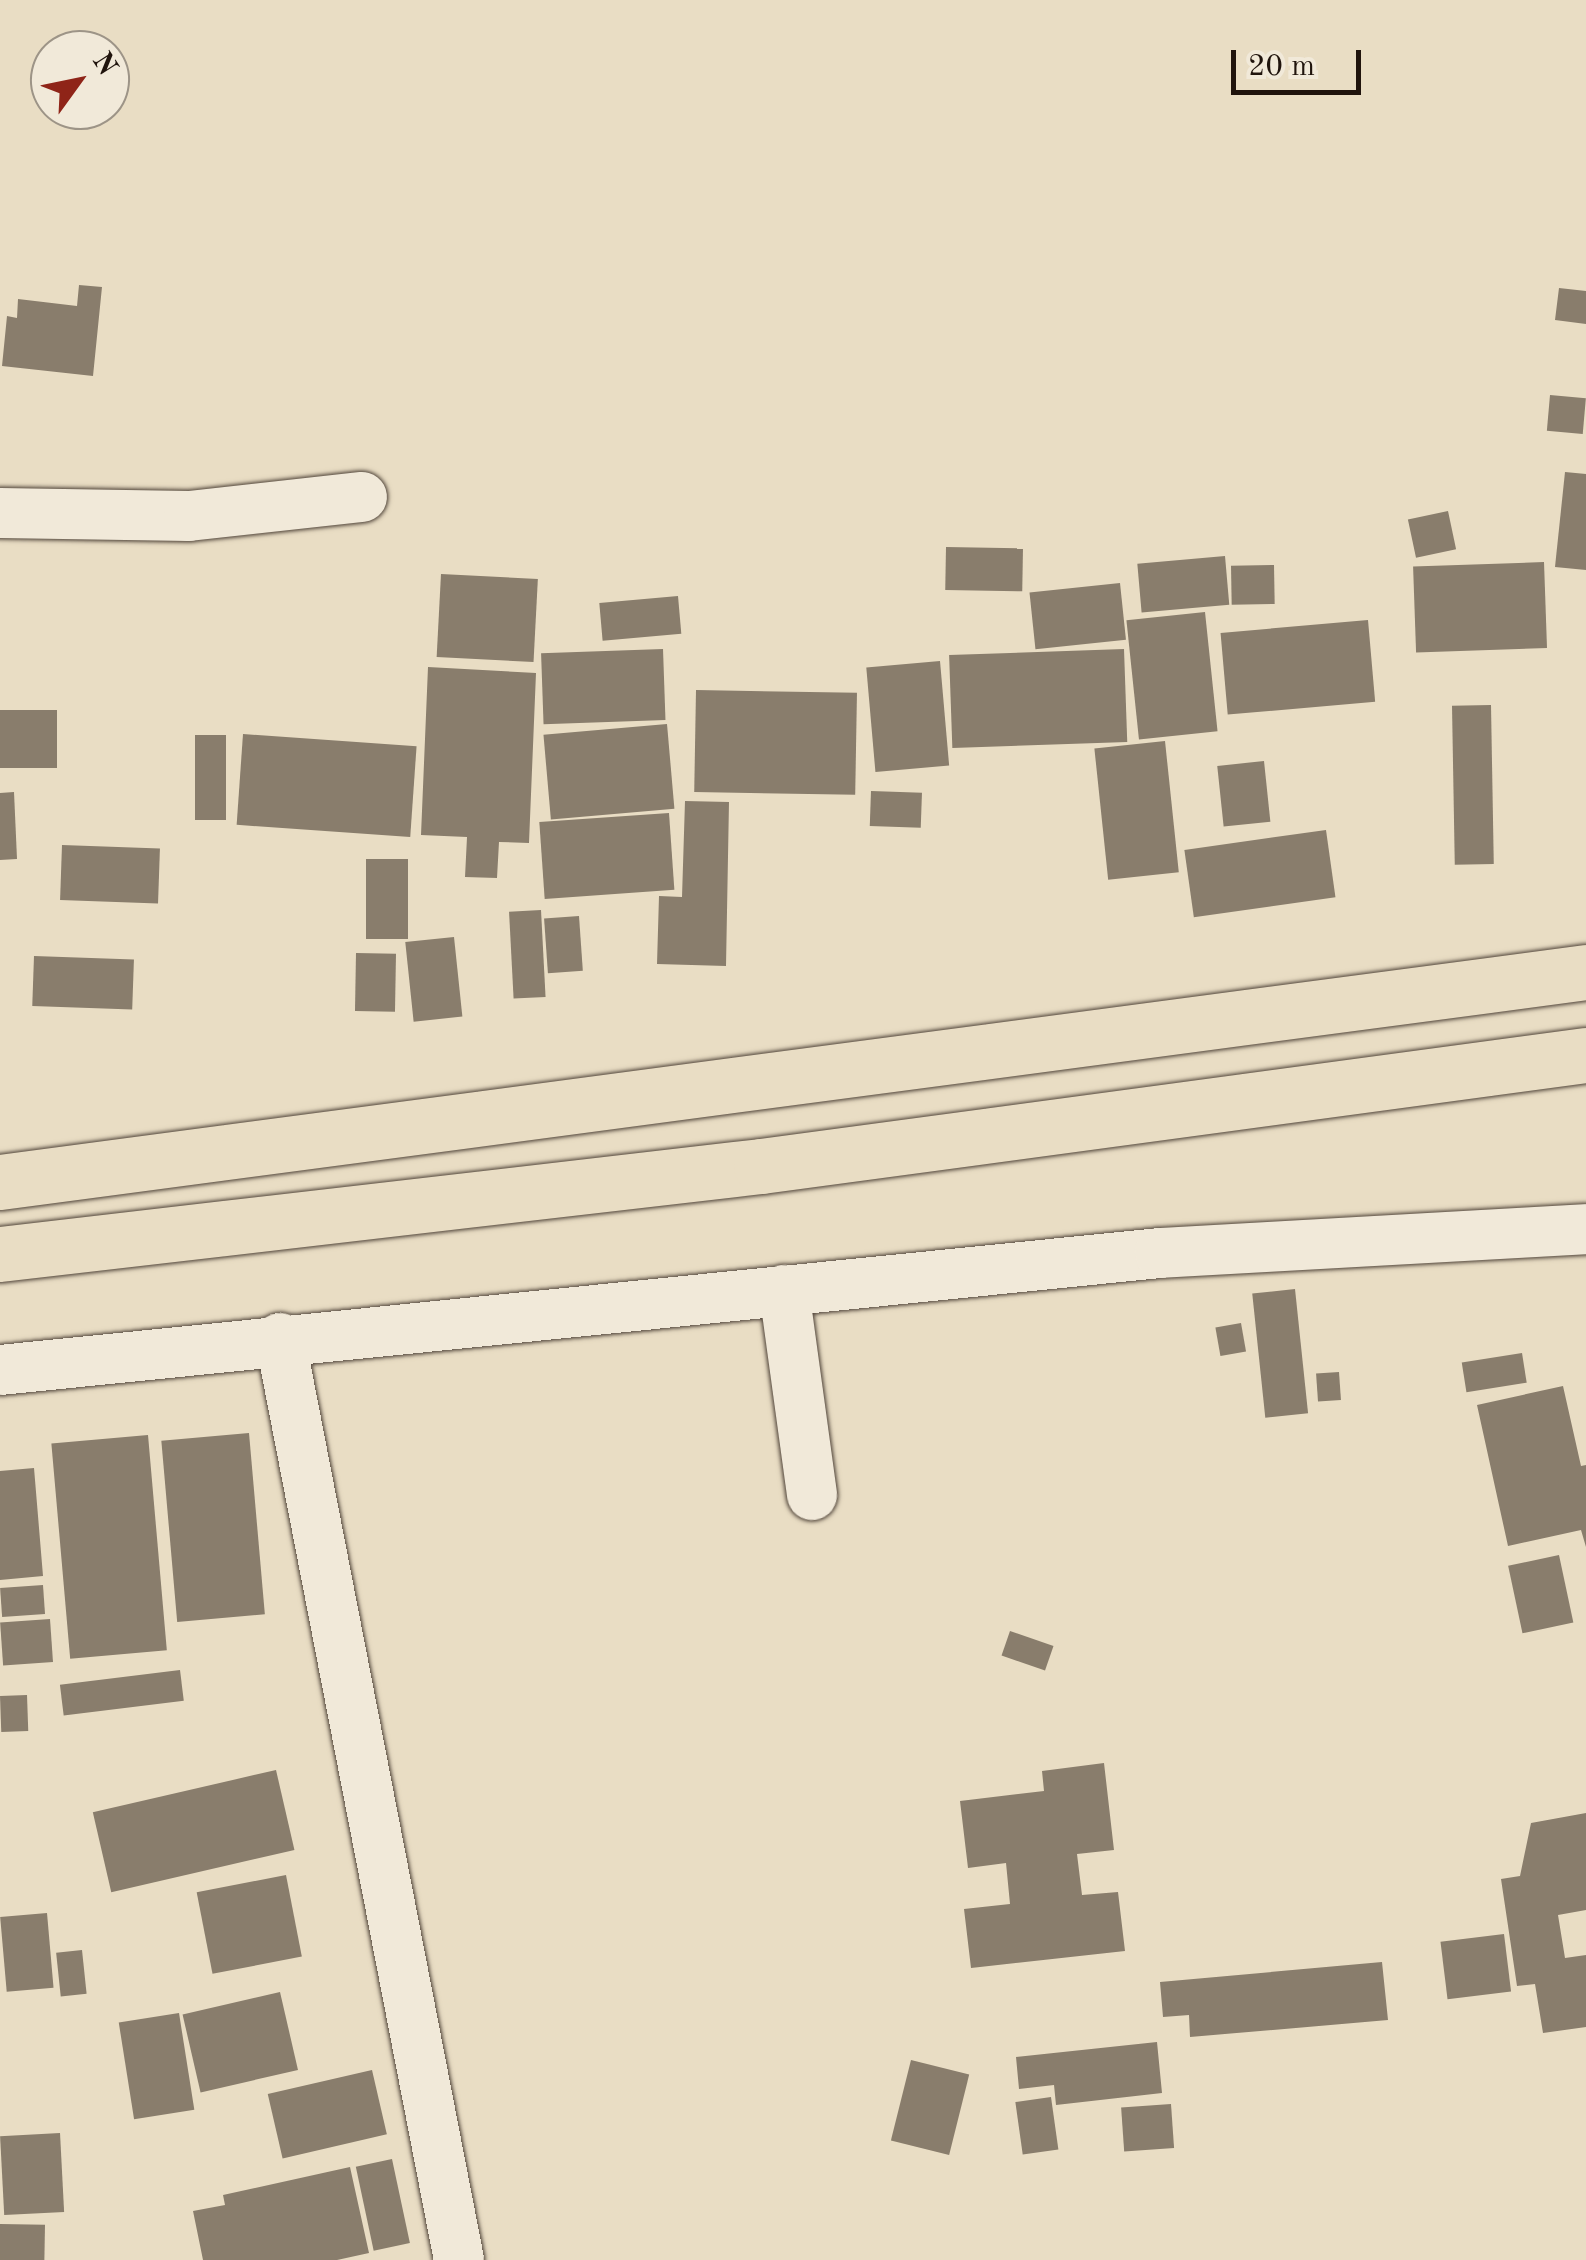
<!DOCTYPE html>
<style>
body{margin:0}
#map{position:relative;width:1586px;height:2260px;overflow:hidden;background:#e9ddc4;font-family:"Old Standard TT",serif}
div>[style]{position:absolute}
.building>*{inset:0;background:#897d6c;transform-origin:0 0}
.roads{filter:drop-shadow(0 0 2px #52463b) drop-shadow(0 0 2px #52463b)}
.street>*{height:50px;margin:-25px;padding:0 25px;transform-origin:25px;border-radius:25px;background:#f1e9d9}
.primary>*{height:55px;margin:-27.5px;padding:0 27.5px;transform-origin:27.5px;border-radius:27.5px;background:#e9ddc4}
span{translate:-50% -50%;white-space:nowrap;text-align:center;line-height:1.15;-webkit-text-stroke:8px #f1e9d9;paint-order:stroke}
.north{position:absolute;left:30px;top:30px;width:100px;height:100px;box-sizing:border-box;background:#f1e9d9;border:2px solid #9d9487;border-radius:50%;rotate:57deg;font-size:28px;font-weight:700;line-height:40px;text-align:center;color:#20140d}
.north::after{content:'';display:block;margin:auto;width:35px;height:45px;background:#8f2418;clip-path:polygon(50% 0,100% 100%,50% 72%,0 100%)}
.scale{position:absolute;left:1231px;top:50px;width:130px;height:45px;box-sizing:border-box;border:5px solid #20140d;border-top:0;padding-left:12px;font-size:30px;line-height:35px;white-space:nowrap;color:#20140d;-webkit-text-stroke:8px #f1e9d9;paint-order:stroke}
</style>
<div id="map">
<div class="building">
<div style="clip-path:polygon(79px 285px,102px 287px,93px 376px,2px 366px,7px 316px,17px 318px,18px 299px,77px 306px)"></div>
<div style="clip-path:polygon(1559px 288px,1586px 291px,1586px 324px,1555px 320px)"></div>
<div style="left:1550px;top:395px;width:36px;height:36px;rotate:5deg"></div>
<div style="clip-path:polygon(1565px 472px,1586px 474px,1586px 570px,1555px 567px)"></div>
<div style="left:1448px;top:511px;width:39px;height:41px;rotate:78deg"></div>
<div style="left:946px;top:547px;width:77px;height:43px;rotate:1deg"></div>
<div style="left:1225px;top:556px;width:49px;height:88px;rotate:85deg"></div>
<div style="left:1544px;top:562px;width:86px;height:131px;rotate:88deg"></div>
<div style="left:1274px;top:565px;width:39px;height:43px;rotate:89deg"></div>
<div style="left:441px;top:574px;width:97px;height:83px;rotate:3deg"></div>
<div style="left:1120px;top:583px;width:57px;height:91px;rotate:84deg"></div>
<div style="left:678px;top:596px;width:38px;height:79px;rotate:85deg"></div>
<div style="left:1205px;top:612px;width:120px;height:79px;rotate:84deg"></div>
<div style="left:1368px;top:620px;width:82px;height:148px;rotate:85deg"></div>
<div style="left:663px;top:649px;width:71px;height:122px;rotate:88deg"></div>
<div style="left:1124px;top:649px;width:93px;height:175px;rotate:88deg"></div>
<div style="left:940px;top:661px;width:105px;height:74px;rotate:85deg"></div>
<div style="clip-path:polygon(428px 667px,536px 673px,529px 843px,499px 842px,497px 878px,465px 877px,467px 837px,421px 835px)"></div>
<div style="left:696px;top:690px;width:161px;height:102px;rotate:1deg"></div>
<div style="left:1491px;top:705px;width:159px;height:39px;rotate:89deg"></div>
<div style="left:0;top:710px;width:57px;height:58px"></div>
<div style="left:667px;top:724px;width:85px;height:124px;rotate:85deg"></div>
<div style="left:243px;top:734px;width:174px;height:91px;rotate:4deg"></div>
<div style="left:195px;top:735px;width:31px;height:85px"></div>
<div style="left:1165px;top:741px;width:132px;height:71px;rotate:84deg"></div>
<div style="left:1264px;top:761px;width:61px;height:47px;rotate:84deg"></div>
<div style="left:871px;top:791px;width:51px;height:35px;rotate:2deg"></div>
<div style="clip-path:polygon(14px 792px,17px 859px,0 860px,0 793px)"></div>
<div style="clip-path:polygon(685px 801px,729px 802px,726px 966px,657px 964px,659px 896px,682px 897px)"></div>
<div style="left:669px;top:813px;width:77px;height:130px;rotate:86deg"></div>
<div style="left:1326px;top:830px;width:68px;height:143px;rotate:82deg"></div>
<div style="left:62px;top:845px;width:98px;height:55px;rotate:2deg"></div>
<div style="left:366px;top:859px;width:42px;height:80px"></div>
<div style="left:541px;top:910px;width:87px;height:32px;rotate:87deg"></div>
<div style="left:579px;top:916px;width:55px;height:35px;rotate:86deg"></div>
<div style="left:454px;top:937px;width:80px;height:49px;rotate:84deg"></div>
<div style="left:356px;top:953px;width:40px;height:58px;rotate:1deg"></div>
<div style="left:34px;top:956px;width:100px;height:50px;rotate:2deg"></div>
<div style="left:1295px;top:1289px;width:125px;height:43px;rotate:84deg"></div>
<div style="left:1241px;top:1323px;width:29px;height:26px;rotate:80deg"></div>
<div style="left:1522px;top:1353px;width:30px;height:61px;rotate:81deg"></div>
<div style="left:1339px;top:1372px;width:28px;height:23px;rotate:86deg"></div>
<div style="clip-path:polygon(1563px 1386px,1581px 1466px,1586px 1465px,1586px 1547px,1581px 1530px,1508px 1546px,1477px 1405px)"></div>
<div style="left:249px;top:1433px;width:182px;height:88px;rotate:85deg"></div>
<div style="left:148px;top:1435px;width:216px;height:97px;rotate:85deg"></div>
<div style="clip-path:polygon(34px 1468px,43px 1576px,0 1580px,0 1471px)"></div>
<div style="left:1559px;top:1555px;width:69px;height:52px;rotate:78deg"></div>
<div style="left:43px;top:1585px;width:29px;height:43px;rotate:86deg"></div>
<div style="left:50px;top:1619px;width:43px;height:50px;rotate:86deg"></div>
<div style="left:1010px;top:1631px;width:46px;height:26px;rotate:19deg"></div>
<div style="left:180px;top:1670px;width:31px;height:121px;rotate:83deg"></div>
<div style="left:27px;top:1695px;width:36px;height:27px;rotate:88deg"></div>
<div style="clip-path:polygon(1104px 1763px,1114px 1850px,1077px 1854px,1082px 1895px,1118px 1892px,1125px 1951px,971px 1968px,964px 1909px,1010px 1904px,1006px 1863px,968px 1868px,960px 1801px,1044px 1791px,1042px 1771px)"></div>
<div style="left:276px;top:1770px;width:82px;height:188px;rotate:77deg"></div>
<div style="clip-path:polygon(1586px 1813px,1586px 1910px,1558px 1915px,1565px 1958px,1586px 1955px,1586px 2027px,1543px 2033px,1535px 1984px,1517px 1986px,1501px 1879px,1520px 1876px,1531px 1823px)"></div>
<div style="left:286px;top:1875px;width:83px;height:91px;rotate:79deg"></div>
<div style="left:47px;top:1913px;width:75px;height:47px;rotate:85deg"></div>
<div style="left:1504px;top:1934px;width:58px;height:64px;rotate:83deg"></div>
<div style="left:82px;top:1950px;width:44px;height:26px;rotate:84deg"></div>
<div style="clip-path:polygon(1382px 1962px,1388px 2020px,1190px 2037px,1189px 2015px,1163px 2017px,1160px 1982px)"></div>
<div style="left:280px;top:1992px;width:80px;height:100px;rotate:77deg"></div>
<div style="left:179px;top:2013px;width:98px;height:61px;rotate:81deg"></div>
<div style="clip-path:polygon(1157px 2042px,1162px 2093px,1056px 2105px,1054px 2085px,1019px 2089px,1016px 2057px)"></div>
<div style="left:911px;top:2060px;width:60px;height:83px;rotate:14deg"></div>
<div style="left:372px;top:2070px;width:66px;height:107px;rotate:77deg"></div>
<div style="left:1051px;top:2097px;width:53px;height:36px;rotate:82deg"></div>
<div style="left:1171px;top:2104px;width:44px;height:50px;rotate:86deg"></div>
<div style="left:60px;top:2133px;width:79px;height:60px;rotate:87deg"></div>
<div style="left:392px;top:2159px;width:86px;height:37px;rotate:78deg"></div>
<div style="clip-path:polygon(350px 2167px,369px 2253px,337px 2260px,203px 2260px,193px 2211px,225px 2205px,223px 2195px)"></div>
<div style="left:0;top:2224px;width:45px;height:36px;rotate:1deg"></div>
</div>
<div class="roads">
<div class="street">
<div style="left:0;top:513px;width:189px;rotate:0.9deg"></div>
<div style="left:189px;top:516px;width:174px;rotate:-6.3deg"></div>
<div style="left:784px;top:1290px;width:207px;rotate:82.2deg"></div>
<div style="left:280px;top:1338px;width:939px;rotate:79.01deg"></div>
<div style="left:0;top:1370px;width:1166px;rotate:-5.76deg"></div>
<div style="left:1160px;top:1253px;width:427px;rotate:-3.2deg"></div>
</div>
<div class="primary">
<div style="left:0;top:1182px;width:1600px;rotate:-7.54deg"></div>
<div style="left:0;top:1254px;width:766px;rotate:-6.6deg"></div>
<div style="left:761px;top:1166px;width:832px;rotate:-7.66deg"></div>
</div>
</div>
<div class="north">N</div>
<div class="scale">20 m</div>
</div>
